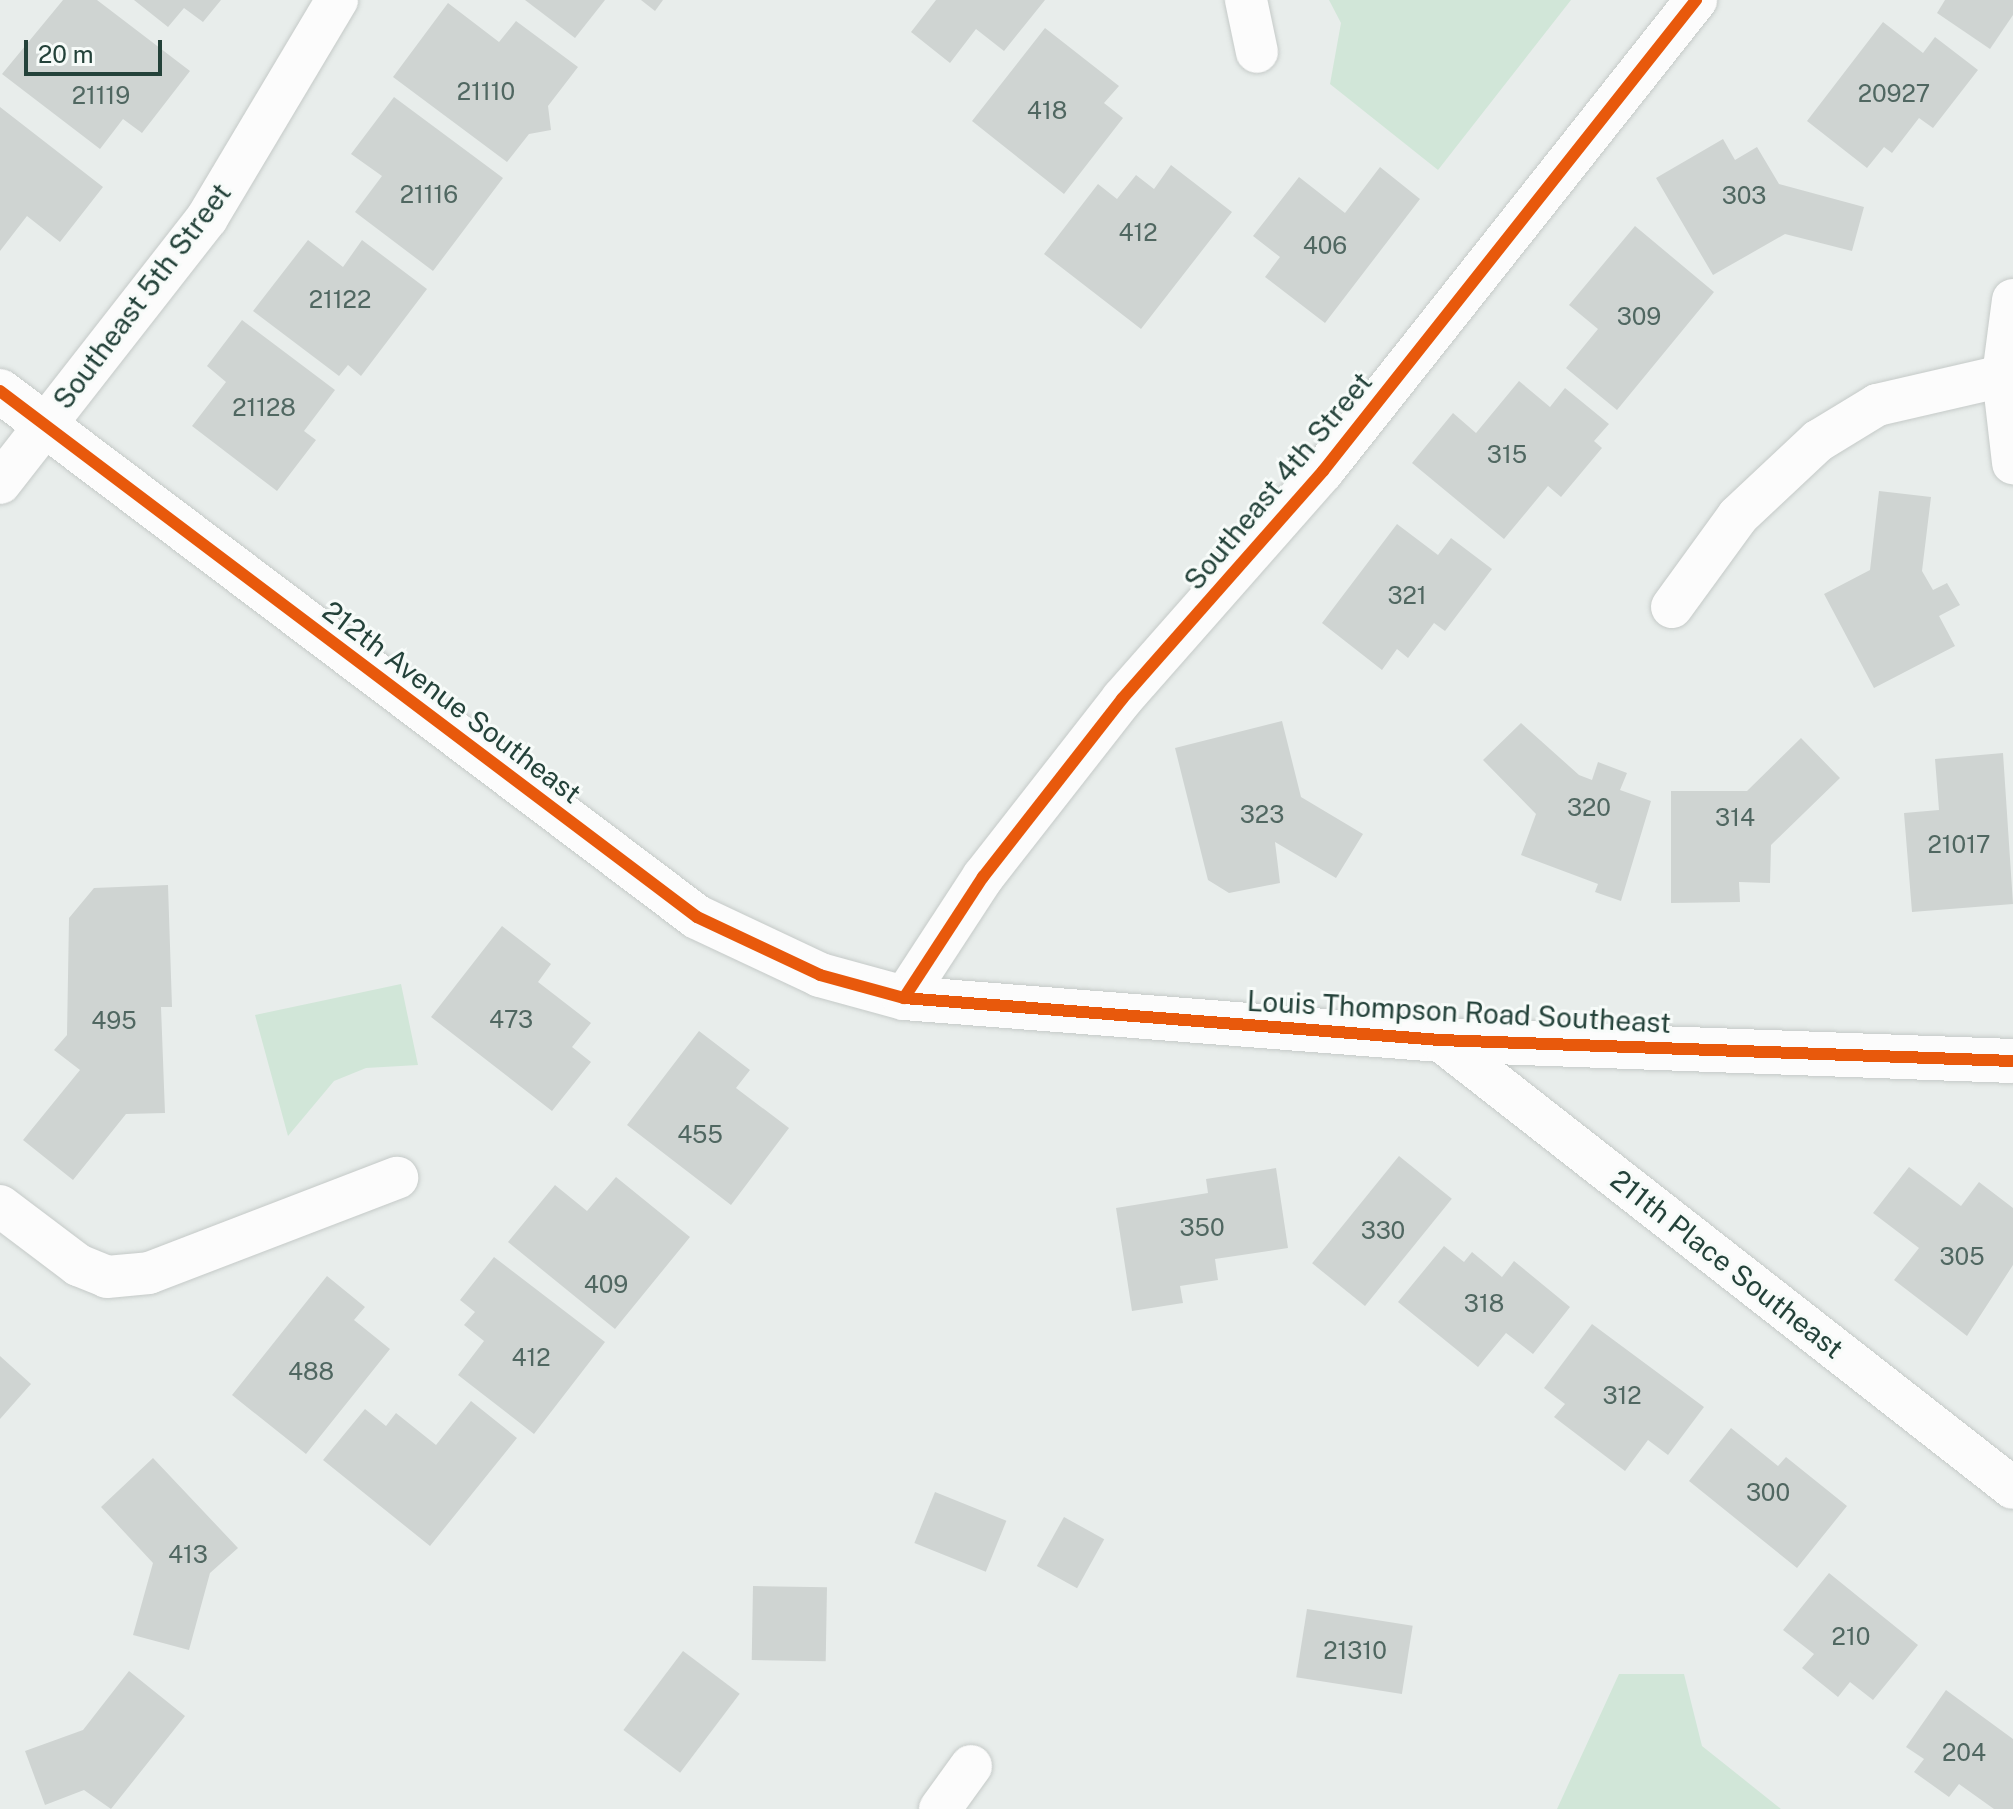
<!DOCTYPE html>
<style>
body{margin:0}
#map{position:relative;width:2013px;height:1809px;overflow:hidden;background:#e8edeb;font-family:"Public Sans",sans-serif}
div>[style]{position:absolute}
.green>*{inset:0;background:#d1e6d8}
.building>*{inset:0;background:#cfd4d2;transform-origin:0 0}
.roads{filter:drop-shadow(0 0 2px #c5cac8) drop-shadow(0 0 2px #c5cac8)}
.street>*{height:42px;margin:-21px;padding:0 21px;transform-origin:21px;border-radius:21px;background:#fcfcfc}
.secondary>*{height:44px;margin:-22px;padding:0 22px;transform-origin:22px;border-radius:22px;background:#fcfcfc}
.cycleway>*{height:12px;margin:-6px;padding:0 6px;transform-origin:6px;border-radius:6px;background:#e8590c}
span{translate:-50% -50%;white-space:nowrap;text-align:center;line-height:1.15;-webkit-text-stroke:6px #f7fbf9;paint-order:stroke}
.number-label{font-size:24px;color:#506761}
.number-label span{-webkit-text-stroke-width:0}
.street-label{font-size:28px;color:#24423a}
.scale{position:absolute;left:24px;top:40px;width:138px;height:36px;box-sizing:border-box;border:4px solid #24423a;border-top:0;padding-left:10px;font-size:24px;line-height:28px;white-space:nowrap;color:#24423a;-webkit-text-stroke:6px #f7fbf9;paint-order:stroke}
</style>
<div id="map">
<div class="green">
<div style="clip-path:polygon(1329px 0,1571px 0,1438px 170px,1330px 84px,1341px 23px)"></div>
<div style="clip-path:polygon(401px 984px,418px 1065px,366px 1068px,334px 1081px,288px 1136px,255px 1015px)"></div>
<div style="clip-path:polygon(1619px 1674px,1684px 1674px,1702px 1746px,1781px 1809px,1557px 1809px)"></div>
</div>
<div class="building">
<div style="clip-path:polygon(63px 0,97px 0,190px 71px,142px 133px,123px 119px,100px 149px,2px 74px)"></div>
<div style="clip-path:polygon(134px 0,221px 0,203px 22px,184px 8px,168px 27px)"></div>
<div style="clip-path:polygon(525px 0,605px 0,575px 38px)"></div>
<div style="clip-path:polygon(641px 0,663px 0,655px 11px)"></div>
<div style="clip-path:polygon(936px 0,1045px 0,1004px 51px,976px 29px,950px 63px,911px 32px)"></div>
<div style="clip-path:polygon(1945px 0,2013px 0,2013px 15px,1990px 49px,1937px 13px)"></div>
<div style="clip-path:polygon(448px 3px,499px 42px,516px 21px,578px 67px,548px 106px,551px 130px,529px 134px,507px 162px,393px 77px)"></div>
<div style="clip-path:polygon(1883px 22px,1923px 53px,1935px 37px,1978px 70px,1933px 128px,1919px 118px,1892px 153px,1884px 147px,1867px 168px,1807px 121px)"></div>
<div style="clip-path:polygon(1045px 28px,1119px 86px,1104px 103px,1123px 118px,1064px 194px,972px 121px)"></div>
<div style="clip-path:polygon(394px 97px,503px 178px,433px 271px,355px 212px,382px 176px,351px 154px)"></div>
<div style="clip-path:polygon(0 107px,103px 187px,60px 242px,27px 216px,0 251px)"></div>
<div style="clip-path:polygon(1723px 139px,1735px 160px,1757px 147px,1779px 184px,1864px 207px,1852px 251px,1785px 234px,1713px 275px,1656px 178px)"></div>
<div style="clip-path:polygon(1171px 165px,1232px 212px,1141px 329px,1044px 254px,1098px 184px,1117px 199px,1136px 175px,1154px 189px)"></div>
<div style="clip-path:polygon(1380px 167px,1420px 199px,1325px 323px,1265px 277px,1280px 257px,1253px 236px,1299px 177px,1345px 213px)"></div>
<div style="clip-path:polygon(1635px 226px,1714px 292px,1617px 410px,1566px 368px,1598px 329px,1569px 305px)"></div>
<div style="clip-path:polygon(308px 240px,343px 267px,362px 240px,427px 289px,361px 376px,348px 365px,339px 376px,253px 311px)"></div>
<div style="clip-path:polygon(242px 320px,335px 390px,304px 431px,316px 440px,277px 491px,192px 426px,226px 382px,207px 366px)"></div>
<div style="clip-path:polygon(1519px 381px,1550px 407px,1565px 388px,1609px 424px,1594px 441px,1602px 448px,1561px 497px,1548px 486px,1504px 539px,1412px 463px,1453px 413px,1476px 433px)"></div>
<div style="clip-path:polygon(1879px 491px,1931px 497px,1922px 571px,1933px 590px,1947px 583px,1960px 605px,1939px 616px,1955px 646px,1874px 688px,1824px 594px,1870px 570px)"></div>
<div style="clip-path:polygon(1397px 524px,1438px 555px,1451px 538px,1492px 569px,1445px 631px,1434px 623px,1408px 658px,1397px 649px,1382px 670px,1322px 623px)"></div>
<div style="clip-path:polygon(1282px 721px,1301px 797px,1363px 834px,1336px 878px,1275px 842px,1280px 883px,1229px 893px,1208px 880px,1175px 748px)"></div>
<div style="clip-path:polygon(1521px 723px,1579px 775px,1592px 780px,1598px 762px,1627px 773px,1620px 790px,1651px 801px,1621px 901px,1595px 892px,1598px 884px,1521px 855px,1536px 814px,1483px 760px)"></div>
<div style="clip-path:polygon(1801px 738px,1840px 778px,1771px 845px,1770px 883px,1739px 882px,1740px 902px,1671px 903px,1671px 791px,1747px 791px)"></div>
<div style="clip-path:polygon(2003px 753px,2013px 904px,1912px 912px,1904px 813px,1939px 810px,1935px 759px)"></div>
<div style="clip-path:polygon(168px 885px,172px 1007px,161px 1007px,165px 1113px,126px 1114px,73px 1180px,23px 1140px,80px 1070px,54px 1050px,67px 1035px,69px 918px,94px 888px)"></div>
<div style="clip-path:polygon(502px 926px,551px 964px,538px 982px,591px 1023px,572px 1047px,591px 1062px,552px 1111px,431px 1017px)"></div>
<div style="clip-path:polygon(699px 1031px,750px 1070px,736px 1088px,789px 1128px,731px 1205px,627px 1125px)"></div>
<div style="left:1399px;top:1156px;width:68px;height:138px;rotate:39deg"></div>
<div style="clip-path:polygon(1909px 1167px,1961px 1206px,1979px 1182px,2013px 1208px,2013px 1265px,1967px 1336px,1894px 1280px,1919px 1248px,1873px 1213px)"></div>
<div style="clip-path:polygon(1276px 1168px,1288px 1248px,1215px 1259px,1218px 1280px,1180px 1286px,1183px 1303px,1132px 1311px,1116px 1208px,1208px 1193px,1206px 1179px)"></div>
<div style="clip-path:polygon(616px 1177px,690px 1237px,615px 1329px,508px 1242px,555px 1185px,587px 1211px)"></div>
<div style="clip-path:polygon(1444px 1246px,1464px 1262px,1472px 1252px,1502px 1277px,1514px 1261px,1570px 1307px,1533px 1354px,1506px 1333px,1478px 1367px,1398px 1302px)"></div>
<div style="clip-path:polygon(494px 1257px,605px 1342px,534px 1434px,458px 1375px,484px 1341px,464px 1325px,475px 1312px,460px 1300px)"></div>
<div style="clip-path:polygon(327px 1276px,365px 1307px,354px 1320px,390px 1349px,306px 1454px,232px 1395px)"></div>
<div style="clip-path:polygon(1592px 1324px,1704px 1407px,1668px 1455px,1648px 1440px,1625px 1471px,1554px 1417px,1565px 1404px,1544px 1388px)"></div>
<div style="clip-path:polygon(0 1356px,31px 1384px,0 1419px)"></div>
<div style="clip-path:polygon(471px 1401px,517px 1438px,430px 1546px,323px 1460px,365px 1409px,386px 1426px,396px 1413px,436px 1445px)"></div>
<div style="clip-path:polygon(1731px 1428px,1778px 1466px,1786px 1457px,1847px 1506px,1797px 1568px,1689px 1481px)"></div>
<div style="clip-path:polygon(153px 1458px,238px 1548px,210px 1573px,189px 1650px,133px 1635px,153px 1563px,101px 1507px)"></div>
<div style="left:935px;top:1492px;width:77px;height:55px;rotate:22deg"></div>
<div style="left:1064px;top:1517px;width:46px;height:56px;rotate:29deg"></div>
<div style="clip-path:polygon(1829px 1573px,1918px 1645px,1873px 1700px,1850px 1682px,1838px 1697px,1802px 1668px,1814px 1654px,1783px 1630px)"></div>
<div style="left:753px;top:1586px;width:74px;height:74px;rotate:1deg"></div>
<div style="left:1307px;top:1609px;width:107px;height:69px;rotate:9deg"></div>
<div style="left:683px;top:1651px;width:71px;height:99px;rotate:37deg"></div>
<div style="clip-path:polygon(129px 1671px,185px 1716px,111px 1809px,84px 1790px,45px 1805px,25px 1751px,83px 1730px)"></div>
<div style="clip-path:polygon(1946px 1690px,2013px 1739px,2013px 1809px,1994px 1809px,1959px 1784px,1949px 1797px,1914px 1772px,1924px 1759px,1906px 1747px)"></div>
</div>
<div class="roads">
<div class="street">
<div style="left:1246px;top:0;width:53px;rotate:78.1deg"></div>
<div style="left:2013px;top:300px;width:77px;rotate:97.5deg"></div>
<div style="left:2003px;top:376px;width:88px;rotate:83.4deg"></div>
<div style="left:0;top:483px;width:336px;rotate:-52deg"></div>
<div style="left:207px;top:218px;width:254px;rotate:-59.2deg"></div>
<div style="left:1672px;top:607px;width:112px;rotate:-54deg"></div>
<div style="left:1738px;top:516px;width:110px;rotate:-43.2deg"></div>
<div style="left:1818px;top:441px;width:69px;rotate:-31.4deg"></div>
<div style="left:1877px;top:405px;width:129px;rotate:-13deg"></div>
<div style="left:904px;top:998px;width:145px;rotate:-56.9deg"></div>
<div style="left:983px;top:877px;width:226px;rotate:-52deg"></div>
<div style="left:1122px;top:699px;width:304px;rotate:-48.6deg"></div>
<div style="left:1323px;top:471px;width:601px;rotate:-51.62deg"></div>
<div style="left:1440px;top:1040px;width:727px;rotate:38.02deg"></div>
<div style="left:0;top:1206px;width:98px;rotate:37.1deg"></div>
<div style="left:78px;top:1265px;width:31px;rotate:22deg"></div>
<div style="left:107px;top:1277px;width:42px;rotate:-5.4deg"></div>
<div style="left:149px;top:1273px;width:266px;rotate:-21deg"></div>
<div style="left:940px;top:1809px;width:53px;rotate:-54.2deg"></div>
</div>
<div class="secondary">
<div style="left:0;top:391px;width:873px;rotate:37.04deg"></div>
<div style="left:697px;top:917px;width:136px;rotate:25.2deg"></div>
<div style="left:820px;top:975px;width:87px;rotate:15.3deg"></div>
<div style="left:904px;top:998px;width:538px;rotate:4.48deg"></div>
<div style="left:1440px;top:1040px;width:573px;rotate:2.1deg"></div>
</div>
</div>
<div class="cycleway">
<div style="left:0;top:391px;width:873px;rotate:37.04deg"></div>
<div style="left:697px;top:917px;width:136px;rotate:25.2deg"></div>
<div style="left:820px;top:975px;width:87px;rotate:15.3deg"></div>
<div style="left:904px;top:998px;width:538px;rotate:4.48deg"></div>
<div style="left:1440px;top:1040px;width:573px;rotate:2.1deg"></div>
<div style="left:904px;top:998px;width:145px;rotate:-56.9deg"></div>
<div style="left:983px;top:877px;width:226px;rotate:-52deg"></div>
<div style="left:1122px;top:699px;width:304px;rotate:-48.6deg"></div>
<div style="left:1323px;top:471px;width:601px;rotate:-51.62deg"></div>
</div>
<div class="number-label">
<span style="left:486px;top:92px">21110</span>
<span style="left:1894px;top:94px">20927</span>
<span style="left:101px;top:96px">21119</span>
<span style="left:1047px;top:111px">418</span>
<span style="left:429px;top:195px">21116</span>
<span style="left:1744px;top:196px">303</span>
<span style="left:1138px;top:233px">412</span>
<span style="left:1325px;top:246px">406</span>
<span style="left:340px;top:300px">21122</span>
<span style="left:1639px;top:317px">309</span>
<span style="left:264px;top:408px">21128</span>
<span style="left:1507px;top:455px">315</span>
<span style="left:1407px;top:596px">321</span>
<span style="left:1589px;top:808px">320</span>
<span style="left:1262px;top:815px">323</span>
<span style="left:1735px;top:818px">314</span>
<span style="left:1959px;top:845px">21017</span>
<span style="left:511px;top:1020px">473</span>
<span style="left:114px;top:1021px">495</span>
<span style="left:700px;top:1135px">455</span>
<span style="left:1202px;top:1228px">350</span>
<span style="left:1383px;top:1231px">330</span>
<span style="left:1962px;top:1257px">305</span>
<span style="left:606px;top:1285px">409</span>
<span style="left:1484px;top:1304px">318</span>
<span style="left:531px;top:1358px">412</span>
<span style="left:311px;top:1372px">488</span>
<span style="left:1622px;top:1396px">312</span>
<span style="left:1768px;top:1493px">300</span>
<span style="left:188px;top:1555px">413</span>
<span style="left:1851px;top:1637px">210</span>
<span style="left:1355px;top:1651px">21310</span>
<span style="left:1964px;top:1753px">204</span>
</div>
<div class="street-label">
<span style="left:142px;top:296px;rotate:-53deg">Southeast 5th Street</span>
<span style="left:1278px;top:481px;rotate:-50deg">Southeast 4th Street</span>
<span style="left:452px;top:702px;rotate:37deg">212th Avenue Southeast</span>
<span style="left:1459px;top:1012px;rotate:3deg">Louis Thompson Road Southeast</span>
<span style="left:1727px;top:1264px;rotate:38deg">211th Place Southeast</span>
</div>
<div class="scale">20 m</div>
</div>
